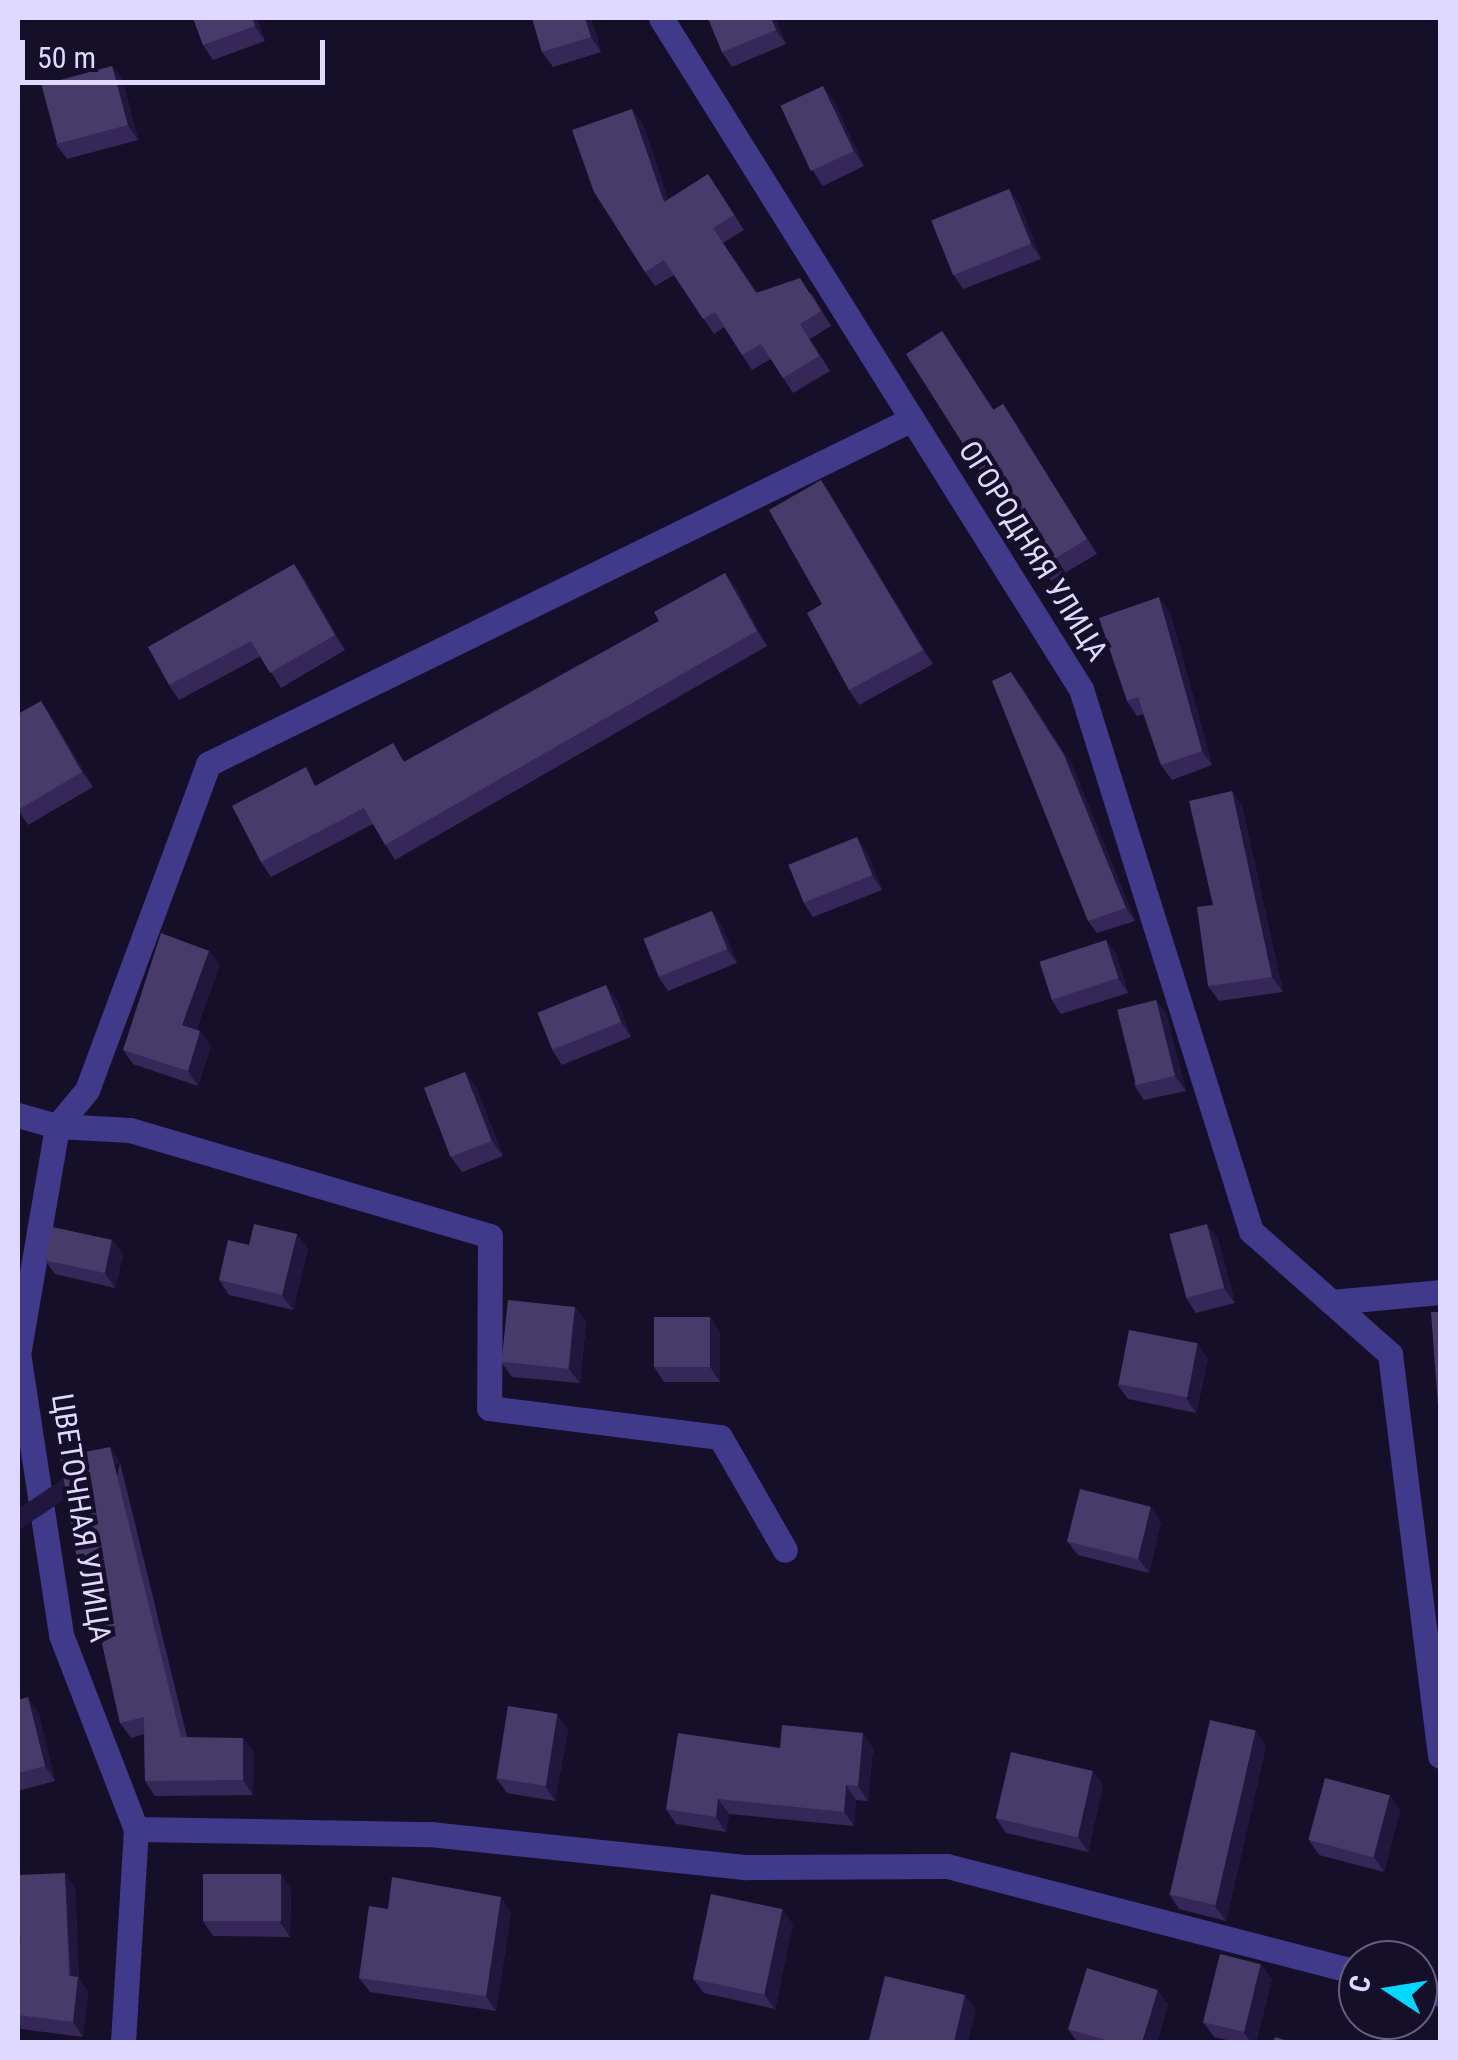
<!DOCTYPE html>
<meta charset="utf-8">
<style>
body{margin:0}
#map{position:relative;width:1458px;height:2060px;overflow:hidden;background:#160f2a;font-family:"Roboto Condensed",sans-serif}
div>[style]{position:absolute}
.minor>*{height:25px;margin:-12.5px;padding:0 12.5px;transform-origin:12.5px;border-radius:12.5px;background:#41398a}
.wall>*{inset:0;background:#352858}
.shaded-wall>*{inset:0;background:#21163e;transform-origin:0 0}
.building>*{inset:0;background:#473b6a;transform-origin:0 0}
span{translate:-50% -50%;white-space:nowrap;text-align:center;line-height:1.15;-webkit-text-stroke:9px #160f2a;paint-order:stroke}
.street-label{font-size:30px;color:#dfd8ff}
.frame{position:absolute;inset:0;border:20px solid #dfd8ff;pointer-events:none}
.north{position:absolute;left:1338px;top:1940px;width:100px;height:100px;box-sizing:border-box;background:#160f2a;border:2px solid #665f7f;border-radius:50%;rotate:282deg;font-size:28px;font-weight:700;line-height:40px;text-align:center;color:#dfd8ff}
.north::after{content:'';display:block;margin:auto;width:35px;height:45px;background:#04d7ff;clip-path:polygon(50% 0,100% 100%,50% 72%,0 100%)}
.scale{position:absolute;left:20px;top:40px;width:305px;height:45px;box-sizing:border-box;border:5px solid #dfd8ff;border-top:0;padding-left:12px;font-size:30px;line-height:35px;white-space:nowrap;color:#dfd8ff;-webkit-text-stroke:8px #160f2a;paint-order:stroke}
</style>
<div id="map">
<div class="minor">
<div style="left:661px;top:18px;width:792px;rotate:57.96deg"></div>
<div style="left:1081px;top:689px;width:568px;rotate:72.59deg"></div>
<div style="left:1251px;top:1231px;width:186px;rotate:41.5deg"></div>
<div style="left:1390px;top:1354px;width:405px;rotate:82.9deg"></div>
<div style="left:18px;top:1115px;width:41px;rotate:15.8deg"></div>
<div style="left:57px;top:1126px;width:47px;rotate:-50.2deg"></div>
<div style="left:87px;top:1090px;width:348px;rotate:-69.6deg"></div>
<div style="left:208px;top:764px;width:784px;rotate:-26.11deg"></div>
<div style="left:1331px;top:1302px;width:109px;rotate:-5.2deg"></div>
<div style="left:18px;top:1353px;width:285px;rotate:81.3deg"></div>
<div style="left:61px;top:1635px;width:208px;rotate:68.9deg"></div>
<div style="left:136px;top:1829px;width:213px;rotate:93.5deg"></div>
<div style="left:18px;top:1355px;width:232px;rotate:-80.3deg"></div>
<div style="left:57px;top:1126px;width:73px;rotate:3.1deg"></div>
<div style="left:130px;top:1130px;width:375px;rotate:16.4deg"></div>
<div style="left:490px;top:1236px;width:172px;rotate:90.3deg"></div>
<div style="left:489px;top:1408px;width:233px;rotate:7.2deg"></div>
<div style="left:720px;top:1437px;width:130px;rotate:60.1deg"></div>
<div style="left:136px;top:1829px;width:294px;rotate:1deg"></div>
<div style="left:430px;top:1834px;width:318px;rotate:6deg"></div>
<div style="left:746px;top:1867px;width:201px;rotate:-0.3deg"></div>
<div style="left:947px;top:1866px;width:424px;rotate:14.5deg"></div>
<div style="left:1418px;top:1988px;width:23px;rotate:15deg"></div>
</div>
<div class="wall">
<div style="clip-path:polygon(193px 18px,257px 18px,265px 41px,213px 60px,203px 45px)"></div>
<div style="clip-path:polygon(532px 18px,591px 18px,601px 52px,553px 67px,542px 52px)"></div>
<div style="clip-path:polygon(708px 18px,775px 18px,786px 44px,732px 67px,722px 52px)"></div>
<div style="clip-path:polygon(112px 66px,123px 81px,138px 140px,67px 159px,56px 144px)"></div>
<div style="clip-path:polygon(834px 101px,864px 166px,823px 186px,813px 171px)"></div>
<div style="clip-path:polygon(643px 124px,668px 199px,718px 189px,744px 230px,723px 243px,757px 293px,811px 293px,831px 326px,810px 339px,830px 371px,793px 393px,771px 359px,752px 370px,724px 327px,714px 334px,674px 275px,655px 286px,645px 272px)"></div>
<div style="clip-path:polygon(1009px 189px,1019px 203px,1041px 259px,963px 289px,953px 274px)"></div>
<div style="clip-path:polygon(942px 331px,994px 410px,1003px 404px,1013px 419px,1097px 554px,1051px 581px,1041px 567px)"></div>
<div style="clip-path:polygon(821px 480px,933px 664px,859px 705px,849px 690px,822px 604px)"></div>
<div style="clip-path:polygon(294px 564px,304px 578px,345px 650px,281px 688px,261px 656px,179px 700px,169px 685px)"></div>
<div style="clip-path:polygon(725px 573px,735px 587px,767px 646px,395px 860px,373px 824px,271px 877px,261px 862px,318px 785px,405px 761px,659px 621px)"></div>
<div style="clip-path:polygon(1170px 612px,1212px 765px,1172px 780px,1161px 765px,1143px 714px,1137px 716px,1127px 701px)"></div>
<div style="clip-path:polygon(1020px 684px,1073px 767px,1135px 921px,1097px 933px,1088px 921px)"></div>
<div style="clip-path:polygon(41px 701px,51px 716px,93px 787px,28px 825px,18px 810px)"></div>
<div style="clip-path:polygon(1232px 791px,1242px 806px,1283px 992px,1219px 1001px,1208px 986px)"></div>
<div style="clip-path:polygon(867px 852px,882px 890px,813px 917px,803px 902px)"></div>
<div style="clip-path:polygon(722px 926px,737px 963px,668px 991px,658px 976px)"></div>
<div style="clip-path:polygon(1106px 940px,1116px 954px,1128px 993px,1061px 1014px,1051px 999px)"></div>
<div style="clip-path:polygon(220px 965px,196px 1030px,211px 1046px,198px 1086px,133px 1064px,123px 1050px)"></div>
<div style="clip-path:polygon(617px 1000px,631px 1037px,562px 1065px,552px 1050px)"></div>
<div style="clip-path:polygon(1156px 1000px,1166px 1014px,1186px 1091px,1144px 1100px,1134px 1085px)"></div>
<div style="clip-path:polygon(476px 1087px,503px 1156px,462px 1172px,451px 1157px)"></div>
<div style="clip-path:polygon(297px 1234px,308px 1249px,293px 1310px,229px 1295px,219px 1280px)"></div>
<div style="clip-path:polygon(1218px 1239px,1235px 1303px,1196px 1313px,1186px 1298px)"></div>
<div style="clip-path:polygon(112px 1240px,123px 1255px,115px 1288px,55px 1274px,45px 1260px)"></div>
<div style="clip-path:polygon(575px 1307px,586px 1322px,580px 1383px,512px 1377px,501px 1362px)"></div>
<div style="clip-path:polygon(710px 1317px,720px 1332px,720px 1382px,664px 1382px,654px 1367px)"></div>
<div style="clip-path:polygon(1208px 1359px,1196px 1413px,1128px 1399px,1117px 1384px)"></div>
<div style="clip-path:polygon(120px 1462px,187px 1737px,254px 1752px,253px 1795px,155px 1796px,145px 1781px,144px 1734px,131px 1738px,120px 1723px,100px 1633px,97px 1634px,87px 1619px)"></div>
<div style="clip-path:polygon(1161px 1522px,1149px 1573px,1078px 1555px,1067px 1541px)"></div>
<div style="clip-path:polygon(18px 1700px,38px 1712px,55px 1781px,18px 1791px)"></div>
<div style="clip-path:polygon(568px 1729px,555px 1801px,507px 1793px,496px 1778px)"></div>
<div style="clip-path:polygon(1266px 1746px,1226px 1921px,1179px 1909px,1169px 1894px)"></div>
<div style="clip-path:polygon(780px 1748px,873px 1748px,868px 1801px,856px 1800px,854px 1826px,729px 1814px,726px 1832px,676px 1824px,666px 1809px)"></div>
<div style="clip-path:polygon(1103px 1785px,1088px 1852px,1006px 1833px,996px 1818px)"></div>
<div style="clip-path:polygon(1390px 1795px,1400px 1810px,1384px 1872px,1319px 1855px,1309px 1840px)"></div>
<div style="clip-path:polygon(18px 1875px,75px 1888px,79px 1978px,88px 1992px,83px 2037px,21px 2029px,18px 2023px,18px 1966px,19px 1953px,18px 1953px)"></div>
<div style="clip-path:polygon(291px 1889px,290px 1937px,213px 1936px,203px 1921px)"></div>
<div style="clip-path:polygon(388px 1909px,511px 1912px,496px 2011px,370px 1992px,359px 1978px)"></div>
<div style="clip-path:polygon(793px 1924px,775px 2009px,704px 1993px,693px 1979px)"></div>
<div style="clip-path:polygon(1272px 1979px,1256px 2042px,1236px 2042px,1214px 2037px,1203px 2022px)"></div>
<div style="clip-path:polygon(1168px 2004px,1157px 2042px,1077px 2042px,1068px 2029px)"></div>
</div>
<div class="shaded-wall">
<div style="clip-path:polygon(252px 18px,257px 18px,265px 41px,255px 26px)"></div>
<div style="clip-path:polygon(585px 18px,591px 18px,601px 52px,591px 37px)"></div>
<div style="clip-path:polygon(771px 18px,775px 18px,786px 44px,776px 30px)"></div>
<div style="clip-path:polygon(112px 66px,123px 81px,138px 140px,128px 125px)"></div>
<div style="clip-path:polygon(823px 86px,834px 101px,864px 166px,854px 151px)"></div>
<div style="clip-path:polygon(632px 109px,643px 124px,674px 217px,664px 202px)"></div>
<div style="clip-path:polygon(1009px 189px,1019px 203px,1041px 259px,1031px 244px)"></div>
<div style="clip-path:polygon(1003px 404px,1013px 419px,1097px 554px,1087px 539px)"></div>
<div style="clip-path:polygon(821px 480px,831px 494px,933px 664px,923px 650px)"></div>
<div style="clip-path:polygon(294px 564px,304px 578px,345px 650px,335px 635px)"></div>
<div style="clip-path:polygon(725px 573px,735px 587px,767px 646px,757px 631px)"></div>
<div style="clip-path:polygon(1159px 597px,1170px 612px,1212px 765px,1202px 751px)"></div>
<div style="clip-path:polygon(1020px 684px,1073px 767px,1135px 921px,1126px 908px)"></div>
<div style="clip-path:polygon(41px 701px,51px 716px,93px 787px,82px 772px)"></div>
<div style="clip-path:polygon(1232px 791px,1242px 806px,1283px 992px,1272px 977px)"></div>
<div style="clip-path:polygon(857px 837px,867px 852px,882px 890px,872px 875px)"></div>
<div style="clip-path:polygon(712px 911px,722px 926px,737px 963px,727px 949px)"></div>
<div style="clip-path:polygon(1106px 940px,1116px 954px,1128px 993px,1118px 978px)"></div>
<div style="clip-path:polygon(209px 951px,220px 965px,192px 1040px,182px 1025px)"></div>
<div style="clip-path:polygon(606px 985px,617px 1000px,631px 1037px,621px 1022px)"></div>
<div style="clip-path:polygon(1156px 1000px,1166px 1014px,1186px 1091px,1175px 1076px)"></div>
<div style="clip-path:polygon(200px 1031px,211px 1046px,198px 1086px,188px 1071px)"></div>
<div style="clip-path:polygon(465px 1072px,476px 1087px,503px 1156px,492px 1141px)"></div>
<div style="clip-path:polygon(1207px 1224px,1218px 1239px,1235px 1303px,1224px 1288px)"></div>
<div style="clip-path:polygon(297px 1234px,308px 1249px,293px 1310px,282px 1295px)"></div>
<div style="clip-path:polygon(112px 1240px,123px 1255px,115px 1288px,105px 1273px)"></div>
<div style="clip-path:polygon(575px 1307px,586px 1322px,580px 1383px,569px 1369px)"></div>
<div style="clip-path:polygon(710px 1317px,720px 1332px,720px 1382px,710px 1367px)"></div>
<div style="clip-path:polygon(1198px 1344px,1208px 1359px,1196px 1413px,1186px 1398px)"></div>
<div style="left:110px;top:1447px;width:18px;height:299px;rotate:56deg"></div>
<div style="clip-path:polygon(1151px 1507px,1161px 1522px,1149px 1573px,1138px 1558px)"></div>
<div style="clip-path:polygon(28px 1697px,38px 1712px,55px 1781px,45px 1766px)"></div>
<div style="clip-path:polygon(557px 1714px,568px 1729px,555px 1801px,545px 1786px)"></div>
<div style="clip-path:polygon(1256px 1731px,1266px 1746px,1226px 1921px,1215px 1906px)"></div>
<div style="clip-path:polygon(863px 1733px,873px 1748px,868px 1801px,858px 1786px)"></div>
<div style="clip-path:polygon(243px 1738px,254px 1752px,253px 1795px,243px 1780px)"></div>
<div style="clip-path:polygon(1093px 1771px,1103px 1785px,1088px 1852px,1078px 1837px)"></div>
<div style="clip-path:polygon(846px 1785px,856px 1800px,854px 1826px,844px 1812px)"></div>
<div style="clip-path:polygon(1390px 1795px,1400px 1810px,1384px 1872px,1374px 1857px)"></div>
<div style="clip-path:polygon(718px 1799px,729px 1814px,726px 1832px,716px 1817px)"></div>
<div style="clip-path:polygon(65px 1873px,75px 1888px,79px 1978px,88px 1992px,83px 2037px,73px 2022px)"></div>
<div style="clip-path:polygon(281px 1874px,291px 1889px,290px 1937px,280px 1922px)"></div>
<div style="clip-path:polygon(501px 1897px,511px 1912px,496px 2011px,486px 1996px)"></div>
<div style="clip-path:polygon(782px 1909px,793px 1924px,775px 2009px,764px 1994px)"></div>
<div style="clip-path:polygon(1261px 1964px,1272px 1979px,1256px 2042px,1251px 2042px,1244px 2033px)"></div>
<div style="clip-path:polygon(1158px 1990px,1168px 2004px,1157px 2042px,1142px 2042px)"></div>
<div style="clip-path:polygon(965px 1995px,976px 2010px,968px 2042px,954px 2042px)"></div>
</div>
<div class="building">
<div style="clip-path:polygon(193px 18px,252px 18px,255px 26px,203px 45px)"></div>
<div style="clip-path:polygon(532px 18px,585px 18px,591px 37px,542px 52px)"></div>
<div style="clip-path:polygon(708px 18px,771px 18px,776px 30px,722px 52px)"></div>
<div style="left:112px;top:66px;width:61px;height:73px;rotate:75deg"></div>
<div style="left:823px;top:86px;width:72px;height:47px;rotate:65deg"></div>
<div style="clip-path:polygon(632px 109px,664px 202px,708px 174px,734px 215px,713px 228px,756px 293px,800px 278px,821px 311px,800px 324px,819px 356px,783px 378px,761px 344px,742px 355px,715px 312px,703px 319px,664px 260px,645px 272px,594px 192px,572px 130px)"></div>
<div style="left:1009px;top:189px;width:59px;height:84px;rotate:68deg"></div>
<div style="clip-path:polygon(942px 331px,993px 410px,1003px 404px,1087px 539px,1041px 567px,906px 354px)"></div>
<div style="clip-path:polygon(821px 480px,923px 650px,849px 690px,807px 613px,822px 604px,769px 510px)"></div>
<div style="clip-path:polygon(294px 564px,335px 635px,270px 673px,251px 641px,169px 685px,148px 647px)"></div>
<div style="clip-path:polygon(725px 573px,757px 631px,385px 845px,364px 808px,261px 862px,232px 806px,306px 767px,315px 786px,393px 743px,404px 762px,659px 621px,654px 612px)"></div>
<div style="clip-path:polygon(1159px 597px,1202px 751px,1161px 765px,1138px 697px,1127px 701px,1099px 618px)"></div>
<div style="clip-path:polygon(1011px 672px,1064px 755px,1126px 908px,1088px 921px,992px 681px)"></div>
<div style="clip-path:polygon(41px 701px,82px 772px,18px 810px,18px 714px)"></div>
<div style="clip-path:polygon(1232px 791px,1272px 977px,1208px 986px,1197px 907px,1213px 905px,1189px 801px)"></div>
<div style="left:857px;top:837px;width:41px;height:74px;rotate:68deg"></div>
<div style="left:712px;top:911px;width:41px;height:74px;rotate:68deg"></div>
<div style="clip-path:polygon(161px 933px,209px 951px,182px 1025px,200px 1031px,188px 1071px,123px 1050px)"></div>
<div style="left:1106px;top:940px;width:40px;height:70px;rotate:72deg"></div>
<div style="left:606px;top:985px;width:40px;height:74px;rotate:68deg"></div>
<div style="left:1156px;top:1000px;width:78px;height:40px;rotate:76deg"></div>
<div style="left:465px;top:1072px;width:74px;height:44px;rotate:69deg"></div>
<div style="clip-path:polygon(254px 1224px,297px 1234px,282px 1295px,219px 1280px,228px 1240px,249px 1245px)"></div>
<div style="left:1207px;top:1224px;width:66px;height:39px;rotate:75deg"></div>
<div style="left:52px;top:1227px;width:61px;height:34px;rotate:12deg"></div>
<div style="left:508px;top:1300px;width:67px;height:62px;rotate:6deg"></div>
<div style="clip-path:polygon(1431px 1312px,1440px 1312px,1440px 1419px,1439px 1419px)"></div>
<div style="left:654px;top:1317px;width:56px;height:50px"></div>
<div style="left:1129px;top:1330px;width:70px;height:55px;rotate:11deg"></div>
<div style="clip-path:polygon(110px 1447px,181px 1737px,243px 1738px,243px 1780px,145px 1781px,144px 1717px,120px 1723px,96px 1617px,87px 1619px,60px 1457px)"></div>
<div style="left:1080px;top:1489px;width:73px;height:54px;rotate:14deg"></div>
<div style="clip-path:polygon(28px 1697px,45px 1766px,18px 1773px,18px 1700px)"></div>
<div style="left:508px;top:1706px;width:50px;height:73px;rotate:9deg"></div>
<div style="left:1210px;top:1720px;width:47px;height:179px;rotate:13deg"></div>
<div style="clip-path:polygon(782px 1725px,863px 1733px,858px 1786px,846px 1785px,844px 1812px,718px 1799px,716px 1817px,666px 1809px,678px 1733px,780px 1748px)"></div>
<div style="left:1011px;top:1752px;width:84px;height:68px;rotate:13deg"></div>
<div style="left:1325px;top:1778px;width:67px;height:64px;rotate:15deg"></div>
<div style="clip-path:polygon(65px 1873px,69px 1976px,78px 1977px,73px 2022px,18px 2015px,18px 1966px,21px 1937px,18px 1938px,18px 1875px)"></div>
<div style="left:203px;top:1874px;width:78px;height:47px"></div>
<div style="clip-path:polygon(392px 1877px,501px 1897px,486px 1996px,359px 1978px,369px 1906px,388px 1909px)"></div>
<div style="left:711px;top:1894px;width:73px;height:87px;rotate:12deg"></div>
<div style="left:1220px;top:1954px;width:42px;height:70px;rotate:14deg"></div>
<div style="clip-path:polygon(1087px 1968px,1158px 1990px,1142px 2042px,1113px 2042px,1068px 2029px)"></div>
<div style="clip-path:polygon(885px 1976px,965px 1995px,954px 2042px,879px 2042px,869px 2040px)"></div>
<div style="clip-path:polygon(1275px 2037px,1291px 2042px,1273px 2042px)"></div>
</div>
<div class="street-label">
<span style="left:1033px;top:551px;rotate:58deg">ОГОРОДНЯЯ УЛИЦА</span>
<span style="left:81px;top:1518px;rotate:81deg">ЦВЕТОЧНАЯ УЛИЦА</span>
</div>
<div class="frame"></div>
<div class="north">С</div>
<div class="scale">50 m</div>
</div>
